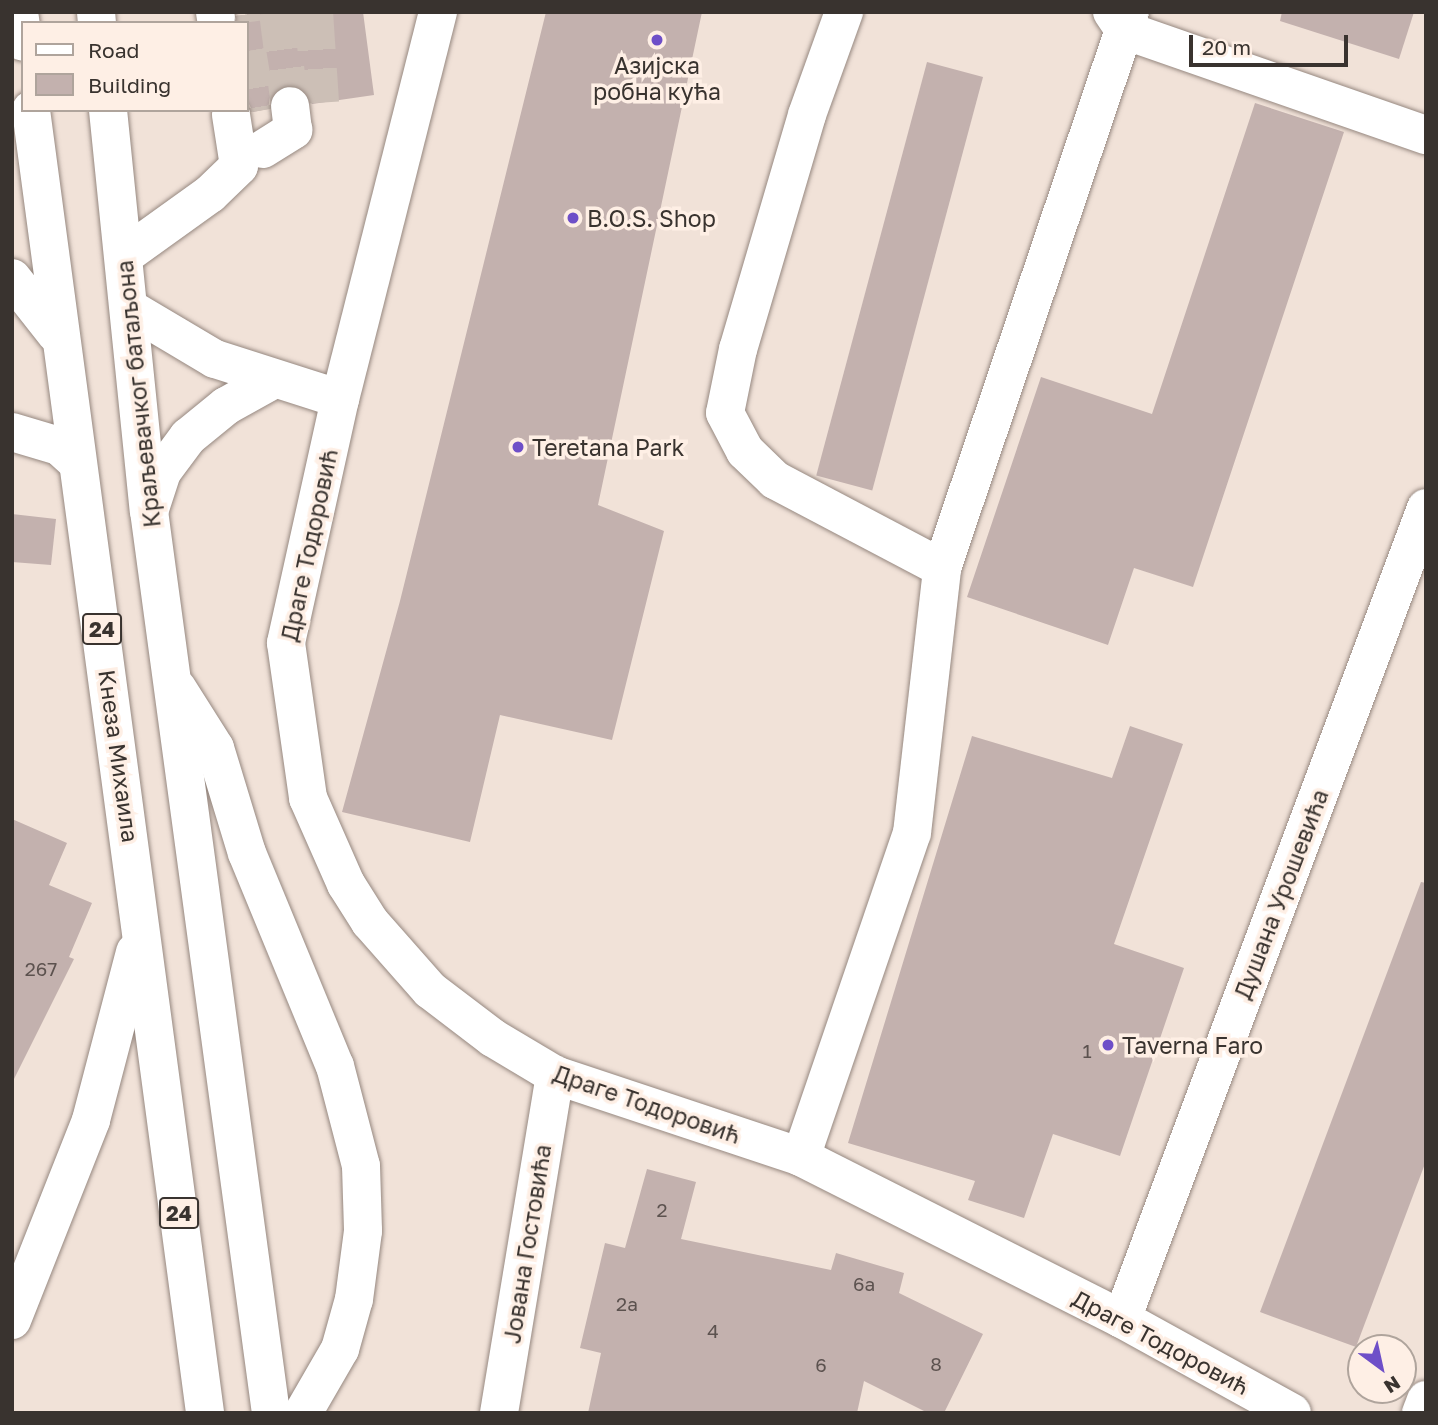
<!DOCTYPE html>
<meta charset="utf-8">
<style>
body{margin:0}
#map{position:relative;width:1438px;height:1425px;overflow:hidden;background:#f1e2d8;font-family:"Golos Text",sans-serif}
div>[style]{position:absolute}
.building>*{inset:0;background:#c3b1ae;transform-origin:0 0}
.minor-tunnel>*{height:38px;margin-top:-19px;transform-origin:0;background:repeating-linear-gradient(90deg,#ccbfb6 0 38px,transparent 0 57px)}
.roads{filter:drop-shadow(0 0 2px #968880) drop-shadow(0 0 2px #968880)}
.minor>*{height:38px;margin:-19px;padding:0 19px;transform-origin:19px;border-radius:19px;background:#fff}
.major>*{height:38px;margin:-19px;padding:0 19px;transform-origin:19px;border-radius:19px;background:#fff}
.dots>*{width:19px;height:19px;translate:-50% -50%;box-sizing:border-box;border:4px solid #feefe5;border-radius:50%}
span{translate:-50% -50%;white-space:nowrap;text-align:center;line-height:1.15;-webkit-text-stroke:7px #feefe5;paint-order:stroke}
.number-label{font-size:19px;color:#5c524f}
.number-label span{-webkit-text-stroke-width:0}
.shield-label span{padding:2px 5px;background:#feefe5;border:2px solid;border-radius:5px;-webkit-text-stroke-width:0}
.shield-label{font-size:21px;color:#39332f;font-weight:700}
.poi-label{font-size:23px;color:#39332f}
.left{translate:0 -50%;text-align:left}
.street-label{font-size:23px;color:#39332f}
.frame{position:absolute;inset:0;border:14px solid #39332f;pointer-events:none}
.legend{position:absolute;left:21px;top:21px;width:228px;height:91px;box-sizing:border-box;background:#feefe5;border:2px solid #afa49c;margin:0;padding:9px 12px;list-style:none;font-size:21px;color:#39332f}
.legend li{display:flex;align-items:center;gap:14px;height:35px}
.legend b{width:35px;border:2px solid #afa49c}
.north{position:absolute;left:1347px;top:1334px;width:70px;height:70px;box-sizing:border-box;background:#feefe5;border:2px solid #afa49c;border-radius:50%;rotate:147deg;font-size:19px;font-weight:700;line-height:28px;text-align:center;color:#39332f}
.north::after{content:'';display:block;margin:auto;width:24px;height:32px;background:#6e4fc8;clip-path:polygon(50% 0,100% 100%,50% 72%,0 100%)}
.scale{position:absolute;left:1189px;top:35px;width:159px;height:32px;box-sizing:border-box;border:4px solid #39332f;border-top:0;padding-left:9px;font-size:21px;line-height:24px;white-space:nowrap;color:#39332f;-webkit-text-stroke:5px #feefe5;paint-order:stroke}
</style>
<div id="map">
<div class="building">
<div style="clip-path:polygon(247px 12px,363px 12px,374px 95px,312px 104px,299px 86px,287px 84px,270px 97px,268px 109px,253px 112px,247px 100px)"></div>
<div style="clip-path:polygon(546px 12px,702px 12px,598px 505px,664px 531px,612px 740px,500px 715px,470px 842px,342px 812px,400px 601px)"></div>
<div style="clip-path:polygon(1282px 12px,1414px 12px,1399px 59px,1280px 21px)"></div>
<div style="left:927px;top:62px;width:58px;height:428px;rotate:15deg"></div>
<div style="clip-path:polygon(1255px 103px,1344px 132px,1193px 587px,1134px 568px,1108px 645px,967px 597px,1041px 377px,1152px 414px)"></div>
<div style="clip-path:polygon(12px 514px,56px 519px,51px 565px,12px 562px)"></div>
<div style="clip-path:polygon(1130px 726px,1183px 744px,1114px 944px,1184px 968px,1120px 1156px,1053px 1134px,1024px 1218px,968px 1200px,975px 1181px,848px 1143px,972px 736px,1112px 778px)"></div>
<div style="clip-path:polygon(12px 819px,67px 843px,49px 885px,92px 903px,69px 957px,74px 959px,12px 1083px)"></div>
<div style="clip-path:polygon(1421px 882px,1426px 883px,1426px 1161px,1356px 1347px,1260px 1312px)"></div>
<div style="clip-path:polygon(647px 1169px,696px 1182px,681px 1239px,831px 1270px,836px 1253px,904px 1273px,899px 1293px,983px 1334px,944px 1413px,928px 1413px,864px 1381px,857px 1413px,588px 1413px,601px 1353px,580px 1348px,605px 1243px,625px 1248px)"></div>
</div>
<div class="minor-tunnel">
<div style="left:278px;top:12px;width:95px;rotate:82.7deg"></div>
<div style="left:314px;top:12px;width:91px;rotate:86.2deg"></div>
<div style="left:241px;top:15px;width:8px;rotate:83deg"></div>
<div style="left:247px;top:51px;width:61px;rotate:80.5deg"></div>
</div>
<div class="roads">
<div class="minor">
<div style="left:215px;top:12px;width:6px;rotate:81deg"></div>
<div style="left:438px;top:12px;width:399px;rotate:104.2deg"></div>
<div style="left:340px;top:399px;width:250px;rotate:102.5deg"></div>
<div style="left:286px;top:643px;width:157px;rotate:81.9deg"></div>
<div style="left:308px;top:798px;width:94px;rotate:66.2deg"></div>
<div style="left:346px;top:884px;width:45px;rotate:57.7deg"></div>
<div style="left:370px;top:922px;width:91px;rotate:48.6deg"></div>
<div style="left:430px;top:990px;width:79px;rotate:37.3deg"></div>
<div style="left:493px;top:1038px;width:72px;rotate:30.8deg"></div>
<div style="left:555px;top:1075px;width:259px;rotate:18.4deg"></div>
<div style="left:801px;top:1157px;width:360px;rotate:26.8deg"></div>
<div style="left:1122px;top:1319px;width:194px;rotate:28.9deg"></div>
<div style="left:844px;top:12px;width:109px;rotate:109.8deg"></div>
<div style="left:807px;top:115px;width:244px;rotate:106.4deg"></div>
<div style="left:738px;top:349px;width:65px;rotate:101.5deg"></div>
<div style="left:725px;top:413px;width:43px;rotate:62.2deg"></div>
<div style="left:745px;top:451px;width:42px;rotate:44deg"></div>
<div style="left:775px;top:480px;width:189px;rotate:27.8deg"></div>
<div style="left:1112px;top:12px;width:22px;rotate:56deg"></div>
<div style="left:1124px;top:30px;width:320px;rotate:19.2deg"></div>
<div style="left:263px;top:149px;width:36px;rotate:-32deg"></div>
<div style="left:293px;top:130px;width:24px;rotate:-97deg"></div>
<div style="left:125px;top:255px;width:105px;rotate:-35.7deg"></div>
<div style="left:210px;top:194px;width:40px;rotate:-44deg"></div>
<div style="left:239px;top:166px;width:52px;rotate:-98.9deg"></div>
<div style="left:12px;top:432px;width:49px;rotate:16.6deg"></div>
<div style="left:59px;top:446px;width:24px;rotate:42deg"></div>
<div style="left:801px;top:1157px;width:342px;rotate:-71.1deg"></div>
<div style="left:912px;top:833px;width:267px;rotate:-83.5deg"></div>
<div style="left:942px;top:568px;width:587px;rotate:-71.32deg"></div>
<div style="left:1122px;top:1319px;width:866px;rotate:-69.45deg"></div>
<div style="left:499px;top:1413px;width:343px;rotate:-80.6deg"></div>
<div style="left:1421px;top:1413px;width:14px;rotate:-69deg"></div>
</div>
<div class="major">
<div style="left:19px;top:12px;width:30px;rotate:82deg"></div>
<div style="left:96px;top:12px;width:11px;rotate:85deg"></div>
<div style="left:31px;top:110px;width:1315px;rotate:82.39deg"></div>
<div style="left:108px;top:110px;width:403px;rotate:84.2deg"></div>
<div style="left:149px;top:511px;width:910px;rotate:82.3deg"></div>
<div style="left:12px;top:278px;width:71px;rotate:51.8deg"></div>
<div style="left:129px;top:308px;width:100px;rotate:30.7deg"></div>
<div style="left:215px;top:359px;width:131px;rotate:17.7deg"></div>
<div style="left:150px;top:509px;width:39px;rotate:-72deg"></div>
<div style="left:162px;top:472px;width:44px;rotate:-53.4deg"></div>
<div style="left:188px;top:437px;width:49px;rotate:-39.2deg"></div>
<div style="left:226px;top:406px;width:51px;rotate:-29.1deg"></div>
<div style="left:177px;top:688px;width:71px;rotate:57.7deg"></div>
<div style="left:215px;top:748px;width:110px;rotate:73.1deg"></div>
<div style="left:247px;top:853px;width:230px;rotate:67.6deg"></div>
<div style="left:335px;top:1066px;width:103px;rotate:75.4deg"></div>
<div style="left:361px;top:1166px;width:65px;rotate:88.2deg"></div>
<div style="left:363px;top:1231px;width:69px;rotate:97.5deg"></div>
<div style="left:354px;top:1299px;width:52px;rotate:105.6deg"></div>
<div style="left:340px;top:1349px;width:74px;rotate:120deg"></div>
<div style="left:12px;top:1320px;width:215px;rotate:-68.4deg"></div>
<div style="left:91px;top:1120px;width:174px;rotate:-75.3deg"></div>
</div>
</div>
<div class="dots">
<div style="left:657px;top:40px;background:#6e4fc8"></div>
<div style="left:573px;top:218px;background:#6e4fc8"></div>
<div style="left:518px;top:447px;background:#6e4fc8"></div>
<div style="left:1108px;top:1045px;background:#6e4fc8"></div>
</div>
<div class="number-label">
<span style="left:41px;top:969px">267</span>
<span style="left:1087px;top:1051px">1</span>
<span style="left:662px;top:1210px">2</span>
<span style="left:864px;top:1284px">6a</span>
<span style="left:627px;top:1304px">2a</span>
<span style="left:713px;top:1331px">4</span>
<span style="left:936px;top:1364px">8</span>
<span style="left:821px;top:1365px">6</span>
</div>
<div class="shield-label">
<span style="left:102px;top:629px">24</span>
<span style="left:179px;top:1213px">24</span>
</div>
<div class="poi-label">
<span style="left:657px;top:78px">Азијска<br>робна кућа</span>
<span class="left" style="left:587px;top:218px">B.O.S. Shop</span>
<span class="left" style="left:532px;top:447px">Teretana Park</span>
<span class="left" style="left:1122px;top:1045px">Taverna Faro</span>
</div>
<div class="street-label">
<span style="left:138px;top:394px;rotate:-96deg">Краљевачког батаљона</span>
<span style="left:309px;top:545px;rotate:-78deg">Драге Тодоровић</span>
<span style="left:119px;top:756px;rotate:82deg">Кнеза Михаила</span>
<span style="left:1281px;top:894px;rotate:-69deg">Душана Урошевића</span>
<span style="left:647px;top:1104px;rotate:19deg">Драге Тодоровић</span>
<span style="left:527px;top:1244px;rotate:-81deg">Јована Гостовића</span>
<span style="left:1161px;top:1342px;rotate:28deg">Драге Тодоровић</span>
</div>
<div class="frame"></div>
<ul class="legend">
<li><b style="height:9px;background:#fff"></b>Road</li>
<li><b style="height:19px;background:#c3b1ae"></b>Building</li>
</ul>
<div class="north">N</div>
<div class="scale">20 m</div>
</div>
